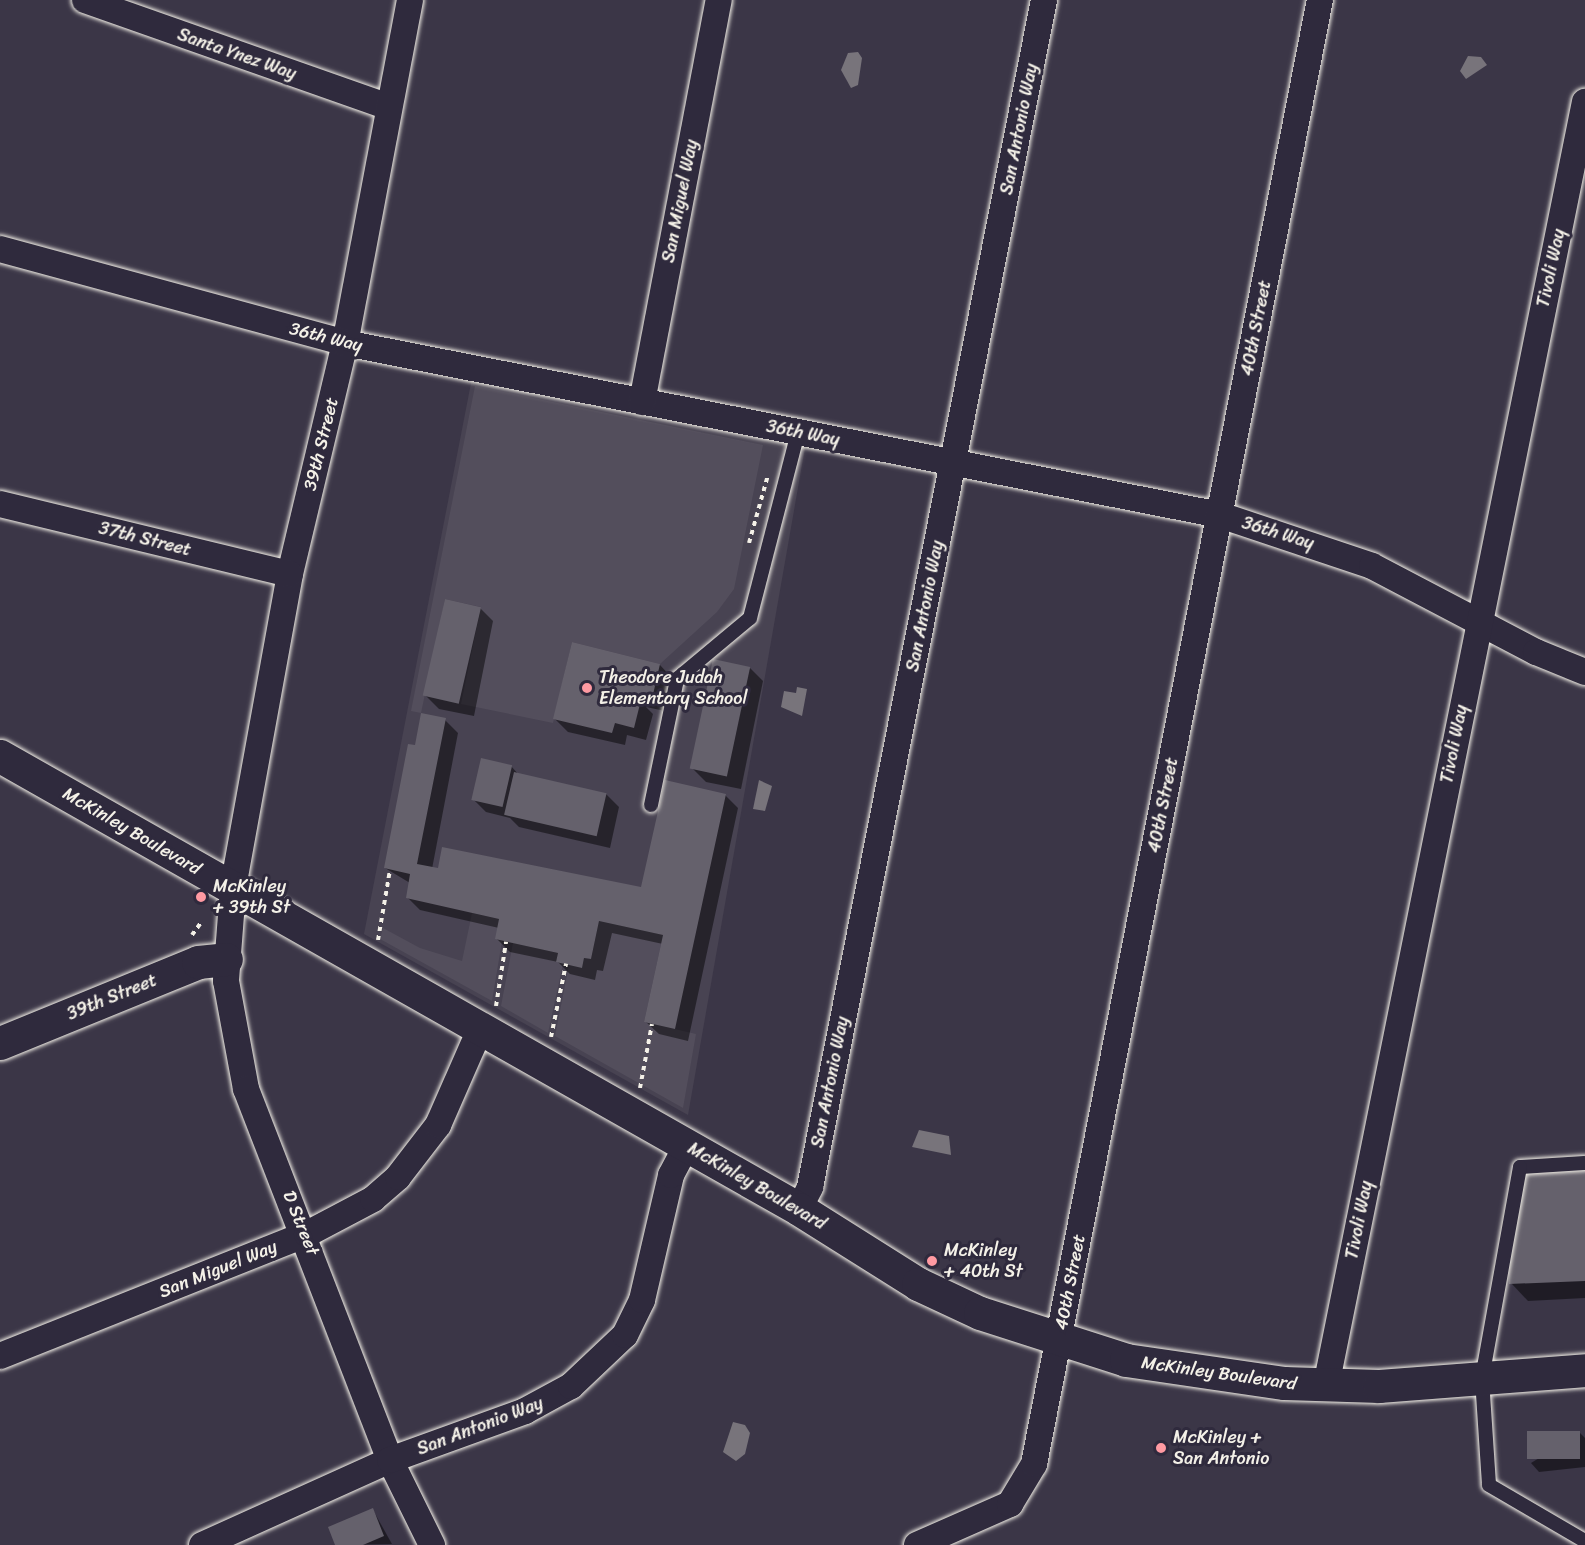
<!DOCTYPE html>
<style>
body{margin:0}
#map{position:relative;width:1585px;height:1545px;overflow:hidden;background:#3b3647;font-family:Sriracha,sans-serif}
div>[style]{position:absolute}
.built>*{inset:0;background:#484352}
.green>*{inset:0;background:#534e5c}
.water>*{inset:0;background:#78747b}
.shadow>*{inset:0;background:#0007}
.building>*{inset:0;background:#65616c;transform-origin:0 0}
.path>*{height:4px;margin-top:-2px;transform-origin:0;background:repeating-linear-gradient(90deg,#f4f1e8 0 4.5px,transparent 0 9px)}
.roads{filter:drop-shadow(0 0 2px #f4f1e8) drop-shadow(0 0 2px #f4f1e8)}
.lane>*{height:14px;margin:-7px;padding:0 7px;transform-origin:7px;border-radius:7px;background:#2f2a3d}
.street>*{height:26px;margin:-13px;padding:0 13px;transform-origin:13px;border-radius:13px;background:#2f2a3d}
.secondary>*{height:33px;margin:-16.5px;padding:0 16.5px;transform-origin:16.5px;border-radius:16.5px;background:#2f2a3d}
.dots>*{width:16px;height:16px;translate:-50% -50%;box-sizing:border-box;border:3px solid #2f2a3d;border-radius:50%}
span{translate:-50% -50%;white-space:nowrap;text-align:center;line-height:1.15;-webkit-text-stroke:6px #2f2a3d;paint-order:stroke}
.street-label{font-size:18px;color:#f4f1e8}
.poi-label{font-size:18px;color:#f4f1e8}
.left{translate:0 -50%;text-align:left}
</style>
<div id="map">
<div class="built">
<div style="clip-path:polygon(472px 378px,806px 442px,688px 1115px,364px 934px)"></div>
</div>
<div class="green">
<div style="clip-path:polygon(475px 386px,763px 445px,734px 589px,717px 612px,660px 664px,572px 642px,553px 723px,461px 704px,481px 607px,445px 599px,421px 713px,411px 711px)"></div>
<div style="clip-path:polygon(472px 913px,499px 919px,496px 939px,502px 941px,492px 1001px,380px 939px,383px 928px,420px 948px,462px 961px)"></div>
<div style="clip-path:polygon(599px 921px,663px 935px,644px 1022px,696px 1034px,683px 1108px,555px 1036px,569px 965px,582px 968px,584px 958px,591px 959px)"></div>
<div style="clip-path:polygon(513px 943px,558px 953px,556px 962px,563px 964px,548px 1033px,501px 1006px)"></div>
</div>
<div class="water">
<div style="clip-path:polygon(858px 52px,862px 58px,858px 85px,851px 88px,841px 70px,848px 53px)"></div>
<div style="clip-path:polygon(1468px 56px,1481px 57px,1487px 65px,1466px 79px,1460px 71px)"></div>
<div style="clip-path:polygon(797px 687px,807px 689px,802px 716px,781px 707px,784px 691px,796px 693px)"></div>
<div style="clip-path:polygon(759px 780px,772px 786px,765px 811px,753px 809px)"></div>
<div style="clip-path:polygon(919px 1130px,949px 1136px,951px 1155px,912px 1147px)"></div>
<div style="clip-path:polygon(733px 1422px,745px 1425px,750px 1433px,745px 1454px,736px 1461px,723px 1452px)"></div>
</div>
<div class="shadow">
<div style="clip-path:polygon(480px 608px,493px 621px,474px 716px,439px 709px,426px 696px)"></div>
<div style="clip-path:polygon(660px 665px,672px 678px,665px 711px,646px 707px,653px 714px,646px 740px,627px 735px,625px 745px,568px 732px,555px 719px)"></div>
<div style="clip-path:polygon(750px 668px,763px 681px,741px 789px,706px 782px,693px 769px)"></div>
<div style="clip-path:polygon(445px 720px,458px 733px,432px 869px,643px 889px,725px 795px,738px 808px,688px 1041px,659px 1034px,646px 1022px,663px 944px,612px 933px,603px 971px,597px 970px,595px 980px,570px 974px,558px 962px,510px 952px,497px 939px,499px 928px,420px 910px,407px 897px,410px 883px,385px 868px,416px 747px)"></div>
<div style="clip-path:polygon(511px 766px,519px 775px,606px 794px,619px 807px,610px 848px,519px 827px,510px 818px,486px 812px,473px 799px)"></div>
<div style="clip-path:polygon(1585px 1169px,1585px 1298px,1528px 1301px,1511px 1283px)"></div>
<div style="clip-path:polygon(1580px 1433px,1585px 1438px,1585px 1467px,1539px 1472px,1531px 1463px)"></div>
<div style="clip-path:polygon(373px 1510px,392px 1544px,337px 1545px)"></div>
</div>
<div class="building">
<div style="left:445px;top:599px;width:37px;height:99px;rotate:13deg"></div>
<div style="clip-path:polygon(572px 642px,660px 664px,652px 699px,636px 695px,641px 700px,634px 728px,615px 723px,612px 733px,553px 719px)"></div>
<div style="left:713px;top:659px;width:38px;height:112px;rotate:12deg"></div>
<div style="clip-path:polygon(421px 713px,446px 718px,417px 864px,438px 868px,442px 847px,641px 887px,665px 780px,726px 794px,675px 1029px,644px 1022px,663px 935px,599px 921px,591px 959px,584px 958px,582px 968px,556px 962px,558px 953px,495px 939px,499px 919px,406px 898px,410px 874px,384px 868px,408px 744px,415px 745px)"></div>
<div style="left:481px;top:758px;width:32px;height:43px;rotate:13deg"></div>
<div style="left:514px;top:772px;width:95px;height:44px;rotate:13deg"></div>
<div style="clip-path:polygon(1585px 1167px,1585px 1281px,1509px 1284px,1508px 1259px,1526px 1171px)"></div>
<div style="left:1580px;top:1431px;width:28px;height:53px;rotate:90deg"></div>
<div style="clip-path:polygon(373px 1508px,384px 1536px,363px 1545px,335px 1545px,328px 1527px)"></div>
</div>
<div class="path">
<div style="left:749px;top:543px;width:71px;rotate:-74.4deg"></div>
<div style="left:192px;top:935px;width:17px;rotate:-54deg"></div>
<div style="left:378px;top:940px;width:71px;rotate:-80.3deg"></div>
<div style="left:496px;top:1006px;width:65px;rotate:-81.1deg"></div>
<div style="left:551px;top:1037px;width:75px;rotate:-78.4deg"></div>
<div style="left:640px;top:1088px;width:65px;rotate:-79.4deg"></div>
</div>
<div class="roads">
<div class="lane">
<div style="left:651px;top:805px;width:129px;rotate:-78.3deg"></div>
<div style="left:677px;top:679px;width:95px;rotate:-39.9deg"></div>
<div style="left:750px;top:618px;width:191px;rotate:-75.5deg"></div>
<div style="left:1585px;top:1163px;width:65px;rotate:176.5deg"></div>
<div style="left:1520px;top:1167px;width:215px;rotate:100.2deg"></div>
<div style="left:1482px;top:1379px;width:106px;rotate:86.2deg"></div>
<div style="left:1489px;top:1485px;width:111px;rotate:30.3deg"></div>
</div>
<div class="street">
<div style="left:85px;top:0;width:322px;rotate:19.4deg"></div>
<div style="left:410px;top:0;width:349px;rotate:100.7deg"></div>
<div style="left:345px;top:343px;width:237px;rotate:103.4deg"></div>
<div style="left:290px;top:574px;width:320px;rotate:100.3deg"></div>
<div style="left:233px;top:889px;width:92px;rotate:94.4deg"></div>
<div style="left:226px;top:981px;width:110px;rotate:79.5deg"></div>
<div style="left:246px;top:1089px;width:398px;rotate:68.8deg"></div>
<div style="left:390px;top:1460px;width:95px;rotate:63.7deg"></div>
<div style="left:0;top:249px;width:358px;rotate:15.2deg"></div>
<div style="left:345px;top:343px;width:892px;rotate:11.12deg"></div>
<div style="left:1220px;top:515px;width:160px;rotate:18.5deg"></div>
<div style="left:1372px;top:566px;width:185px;rotate:27.7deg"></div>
<div style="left:1536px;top:652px;width:53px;rotate:22.2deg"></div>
<div style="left:642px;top:402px;width:409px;rotate:-79.2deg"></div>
<div style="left:0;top:504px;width:298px;rotate:13.6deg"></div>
<div style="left:799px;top:1209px;width:25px;rotate:-63deg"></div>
<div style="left:810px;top:1187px;width:1210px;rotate:-78.85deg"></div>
<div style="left:0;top:1356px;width:330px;rotate:-21.7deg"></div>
<div style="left:307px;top:1234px;width:75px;rotate:-27.9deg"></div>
<div style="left:373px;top:1199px;width:33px;rotate:-41deg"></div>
<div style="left:398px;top:1177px;width:66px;rotate:-52.4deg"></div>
<div style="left:438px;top:1125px;width:107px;rotate:-66.3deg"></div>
<div style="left:1326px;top:1386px;width:1310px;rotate:-78.6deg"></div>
<div style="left:202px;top:1545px;width:206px;rotate:-24.3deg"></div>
<div style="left:390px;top:1460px;width:144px;rotate:-19.9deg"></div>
<div style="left:525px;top:1411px;width:52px;rotate:-28.5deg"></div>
<div style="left:571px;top:1386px;width:74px;rotate:-43.4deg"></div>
<div style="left:625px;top:1335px;width:39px;rotate:-64deg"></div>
<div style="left:642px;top:1300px;width:128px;rotate:-76.9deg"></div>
<div style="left:671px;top:1175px;width:34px;rotate:-62deg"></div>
<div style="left:917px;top:1545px;width:102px;rotate:-23.8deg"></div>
<div style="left:1010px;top:1504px;width:47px;rotate:-59deg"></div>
<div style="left:1034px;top:1464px;width:1492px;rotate:-78.95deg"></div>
</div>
<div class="secondary">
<div style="left:0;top:756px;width:918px;rotate:29.55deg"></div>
<div style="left:799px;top:1209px;width:141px;rotate:32.2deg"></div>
<div style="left:918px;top:1284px;width:68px;rotate:25.1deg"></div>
<div style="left:980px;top:1313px;width:153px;rotate:17.8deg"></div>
<div style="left:1126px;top:1360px;width:160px;rotate:8.3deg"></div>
<div style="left:1284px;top:1383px;width:95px;rotate:1.8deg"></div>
<div style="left:1379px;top:1386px;width:207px;rotate:-4.4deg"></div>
<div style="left:0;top:1043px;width:214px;rotate:-22.2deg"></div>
<div style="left:198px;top:962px;width:28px;rotate:-6deg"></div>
</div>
</div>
<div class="dots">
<div style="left:587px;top:688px;background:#ff9aa2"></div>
<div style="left:201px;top:897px;background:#ff9aa2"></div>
<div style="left:932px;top:1261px;background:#ff9aa2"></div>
<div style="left:1161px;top:1448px;background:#ff9aa2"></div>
</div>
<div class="street-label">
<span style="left:237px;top:54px;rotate:19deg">Santa Ynez Way</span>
<span style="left:1019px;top:129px;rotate:-79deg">San Antonio Way</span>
<span style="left:680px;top:201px;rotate:-79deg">San Miguel Way</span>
<span style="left:1551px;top:268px;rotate:-78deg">Tivoli Way</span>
<span style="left:1256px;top:328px;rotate:-79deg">40th Street</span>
<span style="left:326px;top:337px;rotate:14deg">36th Way</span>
<span style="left:803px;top:433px;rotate:11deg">36th Way</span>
<span style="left:321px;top:444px;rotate:-76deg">39th Street</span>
<span style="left:1278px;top:533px;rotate:17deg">36th Way</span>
<span style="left:145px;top:539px;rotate:14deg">37th Street</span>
<span style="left:925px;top:606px;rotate:-79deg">San Antonio Way</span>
<span style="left:1454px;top:744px;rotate:-79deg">Tivoli Way</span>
<span style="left:1163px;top:805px;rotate:-79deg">40th Street</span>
<span style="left:132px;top:831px;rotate:30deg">McKinley Boulevard</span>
<span style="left:112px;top:997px;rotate:-22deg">39th Street</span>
<span style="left:830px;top:1082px;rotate:-79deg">San Antonio Way</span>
<span style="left:757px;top:1186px;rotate:30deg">McKinley Boulevard</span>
<span style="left:1359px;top:1220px;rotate:-79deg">Tivoli Way</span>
<span style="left:301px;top:1223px;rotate:68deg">D Street</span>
<span style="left:218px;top:1269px;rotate:-22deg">San Miguel Way</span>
<span style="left:1070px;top:1282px;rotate:-79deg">40th Street</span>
<span style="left:1219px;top:1373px;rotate:8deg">McKinley Boulevard</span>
<span style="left:480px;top:1426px;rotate:-21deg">San Antonio Way</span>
</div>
<div class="poi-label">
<span class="left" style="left:599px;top:688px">Theodore Judah<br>Elementary School</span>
<span class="left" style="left:213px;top:897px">McKinley<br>+ 39th St</span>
<span class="left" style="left:944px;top:1261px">McKinley<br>+ 40th St</span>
<span class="left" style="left:1173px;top:1448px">McKinley +<br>San Antonio</span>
</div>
</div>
